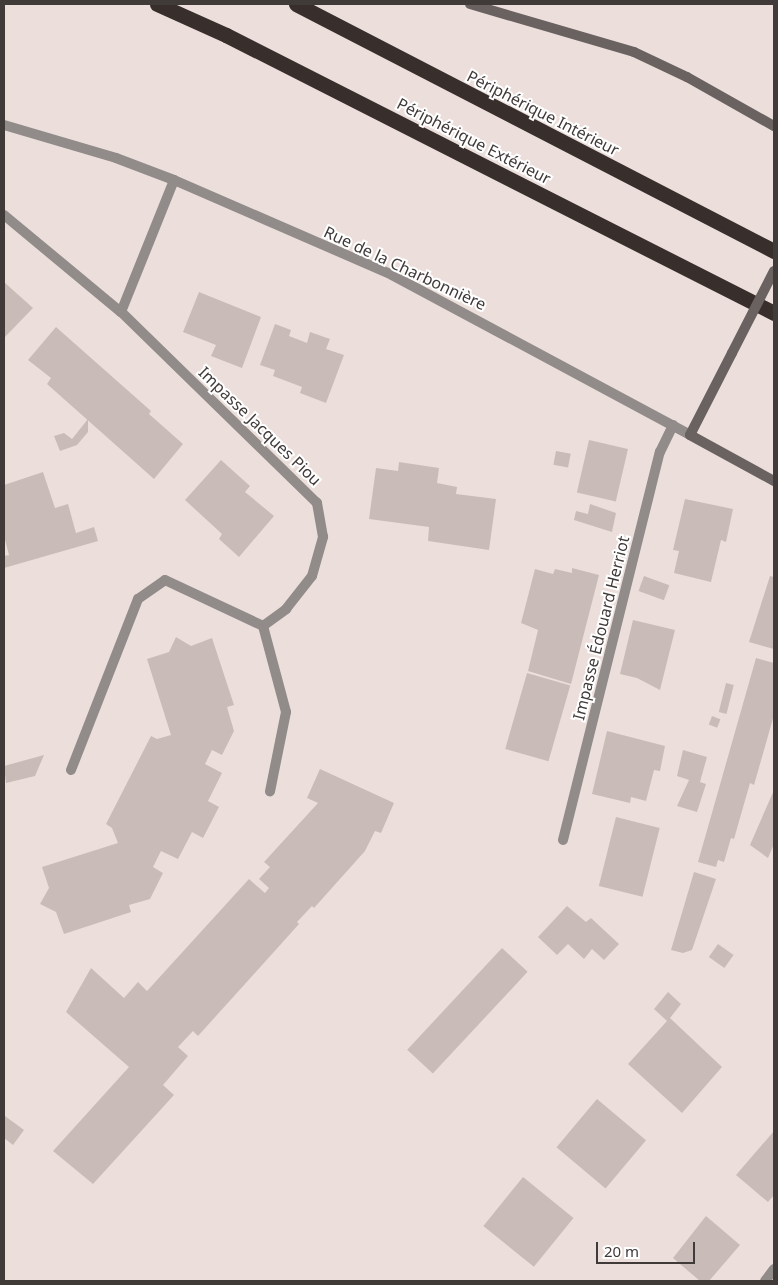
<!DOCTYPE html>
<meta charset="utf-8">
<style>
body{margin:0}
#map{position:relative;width:778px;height:1285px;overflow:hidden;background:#ecdfdb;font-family:"Noto Sans",sans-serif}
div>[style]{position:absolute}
.building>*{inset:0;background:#c9bcb8;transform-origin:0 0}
.street>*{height:10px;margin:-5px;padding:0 5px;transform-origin:5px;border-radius:5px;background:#918b89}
.secondary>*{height:10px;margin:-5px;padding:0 5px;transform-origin:5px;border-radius:5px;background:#6a6260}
.highway>*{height:15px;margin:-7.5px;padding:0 7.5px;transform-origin:7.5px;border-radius:7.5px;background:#382e2b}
.secondary-bridge>*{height:10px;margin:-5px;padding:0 5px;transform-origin:5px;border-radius:5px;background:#6a6260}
span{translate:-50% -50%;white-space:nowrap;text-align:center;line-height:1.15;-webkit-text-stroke:4px #fff;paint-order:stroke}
.street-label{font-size:16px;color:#403a39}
.frame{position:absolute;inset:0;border:5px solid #403a39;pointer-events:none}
.scale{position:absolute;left:596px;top:1242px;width:99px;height:22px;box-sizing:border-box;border:2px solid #403a39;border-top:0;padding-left:6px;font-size:15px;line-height:18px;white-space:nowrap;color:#403a39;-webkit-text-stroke:4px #fff;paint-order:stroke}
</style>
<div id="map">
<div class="building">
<div style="clip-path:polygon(4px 282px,33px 308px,4px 338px)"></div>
<div style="clip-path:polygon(199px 292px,261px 317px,242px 368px,211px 356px,216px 345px,183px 332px)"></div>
<div style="clip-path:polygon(275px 324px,291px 330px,289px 336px,307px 343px,310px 332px,330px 339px,326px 349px,344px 355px,326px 403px,300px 393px,302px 387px,273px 376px,275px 370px,260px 365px)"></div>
<div style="clip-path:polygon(56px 327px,151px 411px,149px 414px,183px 444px,154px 479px,47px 384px,51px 378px,28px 360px)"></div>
<div style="clip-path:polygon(88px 419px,88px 432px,77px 445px,60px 451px,54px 436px,64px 433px,72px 439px)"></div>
<div style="left:589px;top:440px;width:40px;height:54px;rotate:13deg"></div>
<div style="left:556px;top:451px;width:15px;height:14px;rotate:11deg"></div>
<div style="clip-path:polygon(221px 460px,250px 486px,245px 492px,274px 516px,239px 557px,219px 539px,222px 534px,185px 500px)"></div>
<div style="clip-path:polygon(399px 462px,439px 468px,437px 483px,457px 487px,456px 494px,496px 499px,489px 550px,428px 541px,429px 527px,369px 519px,376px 468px,398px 471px)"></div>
<div style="clip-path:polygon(43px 472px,55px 508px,68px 504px,76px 533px,94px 527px,98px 541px,4px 568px,4px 556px,9px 555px,4px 536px,4px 485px)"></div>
<div style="clip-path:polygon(685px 499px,733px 509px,726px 542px,721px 540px,711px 582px,674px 573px,679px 551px,673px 550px)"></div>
<div style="clip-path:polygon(590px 504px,616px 513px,612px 532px,574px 520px,576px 511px,588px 514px)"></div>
<div style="clip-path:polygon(572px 568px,599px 575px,571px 684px,528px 671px,538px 630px,521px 623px,535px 569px,553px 574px,555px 569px,572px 573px)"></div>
<div style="left:644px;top:576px;width:27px;height:16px;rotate:20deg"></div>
<div style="clip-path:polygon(770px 576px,774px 577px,774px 649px,749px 642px)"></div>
<div style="clip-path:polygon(633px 620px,675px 630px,660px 690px,637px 678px,620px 674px)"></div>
<div style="clip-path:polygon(176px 637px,191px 646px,212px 638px,234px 705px,227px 707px,234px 731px,222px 755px,212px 750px,205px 764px,222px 773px,208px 801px,219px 807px,203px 838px,192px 832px,178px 859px,161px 851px,153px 867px,163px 873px,150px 899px,129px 905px,131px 912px,64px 934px,56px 912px,40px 904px,49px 888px,42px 867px,118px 843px,112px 828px,106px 824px,151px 736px,157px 739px,171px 735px,147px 659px,169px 652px)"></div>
<div style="clip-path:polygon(756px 658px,774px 663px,774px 715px,754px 785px,750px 783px,734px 839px,731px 838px,724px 862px,718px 860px,716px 867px,698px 862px)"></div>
<div style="left:527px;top:673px;width:45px;height:79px;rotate:16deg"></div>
<div style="left:726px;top:683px;width:8px;height:30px;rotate:14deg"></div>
<div style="left:712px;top:716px;width:9px;height:9px;rotate:21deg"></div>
<div style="clip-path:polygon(607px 731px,665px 746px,660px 771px,654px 770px,646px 801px,631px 797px,630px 803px,592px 794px)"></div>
<div style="clip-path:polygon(683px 750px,707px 757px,700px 782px,706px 784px,697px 812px,677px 806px,689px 780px,677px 776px)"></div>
<div style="clip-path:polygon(44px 755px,35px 776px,6px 783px,4px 766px)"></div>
<div style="clip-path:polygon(320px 769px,394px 803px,381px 833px,375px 831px,365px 851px,314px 908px,312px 906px,297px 922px,299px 924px,198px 1036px,193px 1031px,178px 1047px,188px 1056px,163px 1085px,174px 1095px,93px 1184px,53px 1151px,129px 1067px,66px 1012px,91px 968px,124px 998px,138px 982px,147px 991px,249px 879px,265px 893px,269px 888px,259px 879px,270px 867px,264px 862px,318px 803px,307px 798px)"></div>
<div style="clip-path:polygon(774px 790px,774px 844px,768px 858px,750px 845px)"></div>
<div style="left:616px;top:817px;width:45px;height:71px;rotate:14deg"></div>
<div style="clip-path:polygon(694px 872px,716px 879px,692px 950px,683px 953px,671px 950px)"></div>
<div style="clip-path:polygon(567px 906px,586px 922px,591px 918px,619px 944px,604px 960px,592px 949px,584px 959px,568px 944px,557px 955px,538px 937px)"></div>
<div style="left:718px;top:944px;width:19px;height:16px;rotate:35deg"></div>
<div style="left:502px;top:948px;width:35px;height:139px;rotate:43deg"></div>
<div style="clip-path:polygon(668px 992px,681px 1004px,670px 1018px,722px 1067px,682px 1113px,628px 1064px,667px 1021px,654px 1009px)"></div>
<div style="left:597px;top:1099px;width:64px;height:63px;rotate:40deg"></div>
<div style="clip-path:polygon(5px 1116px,24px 1130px,13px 1145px,4px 1138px)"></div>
<div style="clip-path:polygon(774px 1131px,774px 1195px,768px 1202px,736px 1175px)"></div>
<div style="left:523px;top:1177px;width:65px;height:63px;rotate:39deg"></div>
<div style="clip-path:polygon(706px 1216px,740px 1245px,709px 1281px,700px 1281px,673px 1258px)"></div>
</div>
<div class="street">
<div style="left:4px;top:125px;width:117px;rotate:16.4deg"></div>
<div style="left:116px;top:158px;width:62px;rotate:20.8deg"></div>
<div style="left:174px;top:180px;width:238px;rotate:23.5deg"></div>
<div style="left:392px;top:275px;width:338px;rotate:28.2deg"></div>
<div style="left:4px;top:215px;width:152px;rotate:39.7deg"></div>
<div style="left:263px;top:626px;width:89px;rotate:75deg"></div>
<div style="left:286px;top:712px;width:81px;rotate:101.4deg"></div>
<div style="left:71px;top:770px;width:184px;rotate:-68.6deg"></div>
<div style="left:138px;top:599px;width:33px;rotate:-35deg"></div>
<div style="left:165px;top:580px;width:108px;rotate:25.1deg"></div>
<div style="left:263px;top:626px;width:29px;rotate:-36deg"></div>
<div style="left:286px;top:609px;width:42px;rotate:-51.8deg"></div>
<div style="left:312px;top:576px;width:41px;rotate:-74.2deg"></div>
<div style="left:323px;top:537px;width:35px;rotate:-100deg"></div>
<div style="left:317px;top:503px;width:274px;rotate:-135.7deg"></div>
<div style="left:121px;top:312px;width:142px;rotate:-68.1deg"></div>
<div style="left:563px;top:840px;width:400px;rotate:-76deg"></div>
<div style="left:660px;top:452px;width:30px;rotate:-64deg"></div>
<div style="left:765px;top:1281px;width:15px;rotate:-53deg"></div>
</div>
<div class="secondary">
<div style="left:470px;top:4px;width:171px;rotate:16.3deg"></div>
<div style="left:634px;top:52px;width:59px;rotate:25.3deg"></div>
<div style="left:687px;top:77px;width:100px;rotate:29.4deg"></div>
<div style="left:732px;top:353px;width:92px;rotate:117.1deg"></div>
<div style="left:690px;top:435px;width:96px;rotate:28.7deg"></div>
</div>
<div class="highway">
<div style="left:157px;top:4px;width:76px;rotate:24.2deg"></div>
<div style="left:226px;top:35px;width:614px;rotate:26.9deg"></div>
<div style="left:296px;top:4px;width:538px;rotate:27.33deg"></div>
</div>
<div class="secondary-bridge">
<div style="left:732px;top:353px;width:92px;rotate:-62.9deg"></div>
</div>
<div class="street-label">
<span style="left:543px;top:113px;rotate:27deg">Périphérique Intérieur</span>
<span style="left:474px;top:141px;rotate:27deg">Périphérique Extérieur</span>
<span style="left:405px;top:268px;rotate:25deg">Rue de la Charbonnière</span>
<span style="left:260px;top:426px;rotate:44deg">Impasse Jacques Piou</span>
<span style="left:601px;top:628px;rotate:-76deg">Impasse Édouard Herriot</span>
</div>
<div class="frame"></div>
<div class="scale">20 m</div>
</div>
